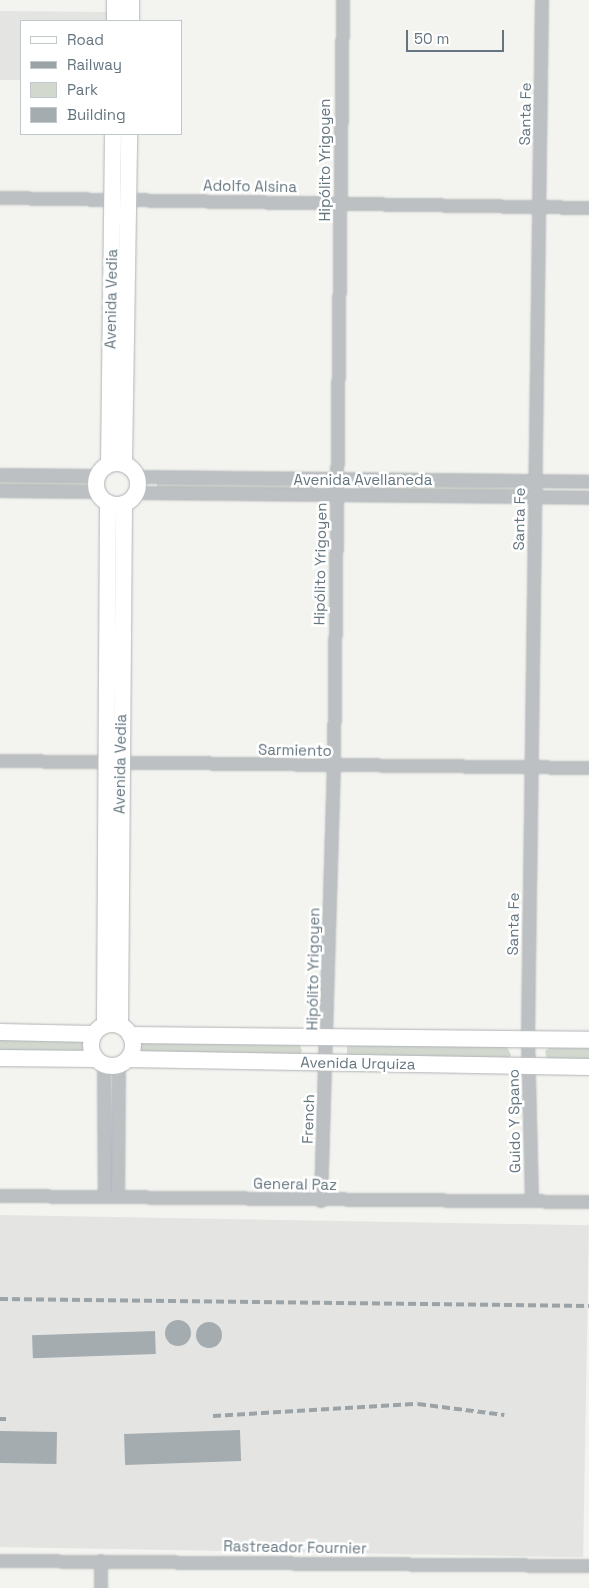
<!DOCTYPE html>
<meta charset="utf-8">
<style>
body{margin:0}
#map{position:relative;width:589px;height:1588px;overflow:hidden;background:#f3f3ef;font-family:"Space Grotesk",sans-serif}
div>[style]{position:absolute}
.built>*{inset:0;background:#e4e5e3;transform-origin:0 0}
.green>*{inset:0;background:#d3d8cf;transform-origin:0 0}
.building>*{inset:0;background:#a4acb0;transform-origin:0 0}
.round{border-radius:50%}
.roads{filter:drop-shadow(0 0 1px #b0b4b7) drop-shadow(0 0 1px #b0b4b7)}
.minor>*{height:12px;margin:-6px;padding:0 6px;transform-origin:6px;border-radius:6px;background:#bcc0c3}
.major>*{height:16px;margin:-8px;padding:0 8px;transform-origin:8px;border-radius:8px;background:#fff}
.major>.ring{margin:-8px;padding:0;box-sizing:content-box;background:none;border:16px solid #fff;border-radius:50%}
.rail>*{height:4px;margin-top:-2px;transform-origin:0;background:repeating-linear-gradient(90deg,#9ca3a7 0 8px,transparent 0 12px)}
span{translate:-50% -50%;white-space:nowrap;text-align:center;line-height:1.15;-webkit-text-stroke:5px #fff;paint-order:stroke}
.street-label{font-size:15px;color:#64757f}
.legend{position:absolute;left:20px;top:20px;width:162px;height:115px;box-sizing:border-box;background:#fff;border:1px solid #c1c8cc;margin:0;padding:6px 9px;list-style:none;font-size:15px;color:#64757f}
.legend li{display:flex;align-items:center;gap:10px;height:25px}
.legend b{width:25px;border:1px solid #c1c8cc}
.scale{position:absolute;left:406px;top:30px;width:98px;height:22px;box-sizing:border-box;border:2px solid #64757f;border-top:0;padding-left:6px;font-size:15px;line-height:18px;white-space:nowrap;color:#64757f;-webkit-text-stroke:4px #fff;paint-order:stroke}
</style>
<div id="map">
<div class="built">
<div style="clip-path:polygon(0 11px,109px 12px,109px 21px,21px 21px,21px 80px,0 80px)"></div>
<div style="left:0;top:1215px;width:589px;height:332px;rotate:1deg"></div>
</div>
<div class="green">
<div style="clip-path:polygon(0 479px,86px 481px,87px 485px,0 487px)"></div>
<div style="left:157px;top:483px;width:157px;height:4px;rotate:1deg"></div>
<div style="left:361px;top:485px;width:157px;height:4px;rotate:1deg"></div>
<div style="clip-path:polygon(0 1040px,87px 1042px,91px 1050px,0 1053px)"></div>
<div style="clip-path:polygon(138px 1043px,300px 1045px,302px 1051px,300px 1055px,138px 1051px)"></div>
<div style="clip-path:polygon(353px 1044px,507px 1047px,511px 1055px,509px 1059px,347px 1055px,347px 1046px)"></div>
<div style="clip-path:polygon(550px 1047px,589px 1048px,589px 1061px,547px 1060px,545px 1051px)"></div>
</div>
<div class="building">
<div class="round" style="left:165px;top:1320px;width:26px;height:26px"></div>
<div class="round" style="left:196px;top:1322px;width:26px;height:26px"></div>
<div style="left:155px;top:1331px;width:23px;height:123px;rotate:88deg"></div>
<div style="left:240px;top:1430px;width:31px;height:116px;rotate:88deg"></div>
<div style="left:0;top:1431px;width:57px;height:32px;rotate:1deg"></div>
</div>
<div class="roads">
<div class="minor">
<div style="left:0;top:198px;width:589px;rotate:0.97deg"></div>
<div style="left:0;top:475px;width:97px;rotate:0.6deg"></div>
<div style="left:137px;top:477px;width:452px;rotate:0.6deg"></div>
<div style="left:0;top:491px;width:97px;rotate:0.6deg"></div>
<div style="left:136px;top:493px;width:453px;rotate:0.6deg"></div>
<div style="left:0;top:761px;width:589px;rotate:0.68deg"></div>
<div style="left:104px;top:1065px;width:132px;rotate:89.6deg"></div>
<div style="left:0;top:1196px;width:589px;rotate:0.58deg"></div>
<div style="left:118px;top:1197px;width:132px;rotate:-89.6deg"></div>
<div style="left:321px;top:1201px;width:434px;rotate:-88.3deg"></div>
<div style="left:334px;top:767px;width:767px;rotate:-89.33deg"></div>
<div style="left:532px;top:1201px;width:162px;rotate:-91.4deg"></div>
<div style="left:528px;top:1039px;width:1039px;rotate:-89.23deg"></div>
<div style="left:0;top:1561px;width:589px;rotate:0.49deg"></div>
<div style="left:101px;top:1588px;width:27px;rotate:-90deg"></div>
</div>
<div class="major">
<div style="left:115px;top:21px;width:21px;rotate:-90deg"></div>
<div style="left:131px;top:21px;width:21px;rotate:-90deg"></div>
<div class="ring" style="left:96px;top:463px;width:26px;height:26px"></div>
<div style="left:109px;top:464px;width:330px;rotate:-89.3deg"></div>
<div style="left:124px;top:464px;width:330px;rotate:-89.1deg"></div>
<div class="ring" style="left:91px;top:1024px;width:26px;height:26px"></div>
<div style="left:105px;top:1025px;width:522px;rotate:-89.67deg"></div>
<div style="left:120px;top:1025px;width:521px;rotate:-89.56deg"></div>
<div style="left:0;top:1032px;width:93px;rotate:1.2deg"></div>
<div style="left:130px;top:1035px;width:459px;rotate:0.6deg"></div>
<div style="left:0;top:1058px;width:96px;rotate:0.6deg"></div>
<div style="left:128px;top:1059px;width:461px;rotate:1deg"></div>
</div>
</div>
<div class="rail">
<div style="left:0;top:1299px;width:589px;rotate:0.68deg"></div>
<div style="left:213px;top:1416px;width:205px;rotate:-3.4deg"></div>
<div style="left:418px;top:1404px;width:87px;rotate:7.3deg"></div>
<div style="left:0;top:1419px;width:6px"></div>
</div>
<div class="street-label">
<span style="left:525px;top:114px;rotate:-89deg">Santa Fe</span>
<span style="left:325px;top:160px;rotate:-90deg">Hipólito Yrigoyen</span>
<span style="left:250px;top:186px;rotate:1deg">Adolfo Alsina</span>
<span style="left:111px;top:299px;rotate:-89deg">Avenida Vedia</span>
<span style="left:363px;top:480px">Avenida Avellaneda</span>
<span style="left:519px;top:519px;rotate:-89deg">Santa Fe</span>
<span style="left:320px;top:564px;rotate:-89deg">Hipólito Yrigoyen</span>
<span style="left:295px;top:750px;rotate:1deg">Sarmiento</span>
<span style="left:120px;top:764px;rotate:-89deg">Avenida Vedia</span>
<span style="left:513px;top:924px;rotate:-89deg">Santa Fe</span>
<span style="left:313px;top:969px;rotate:-89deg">Hipólito Yrigoyen</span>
<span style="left:358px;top:1063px;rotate:1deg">Avenida Urquiza</span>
<span style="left:308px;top:1119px;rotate:-88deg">French</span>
<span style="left:514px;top:1121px;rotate:-91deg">Guido Y Spano</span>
<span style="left:295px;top:1184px;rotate:1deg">General Paz</span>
<span style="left:295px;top:1547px;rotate:1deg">Rastreador Fournier</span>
</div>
<ul class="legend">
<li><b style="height:6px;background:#fff"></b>Road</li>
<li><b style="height:6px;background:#9ca3a7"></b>Railway</li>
<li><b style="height:14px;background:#d3d8cf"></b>Park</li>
<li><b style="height:14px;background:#a4acb0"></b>Building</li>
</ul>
<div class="scale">50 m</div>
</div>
